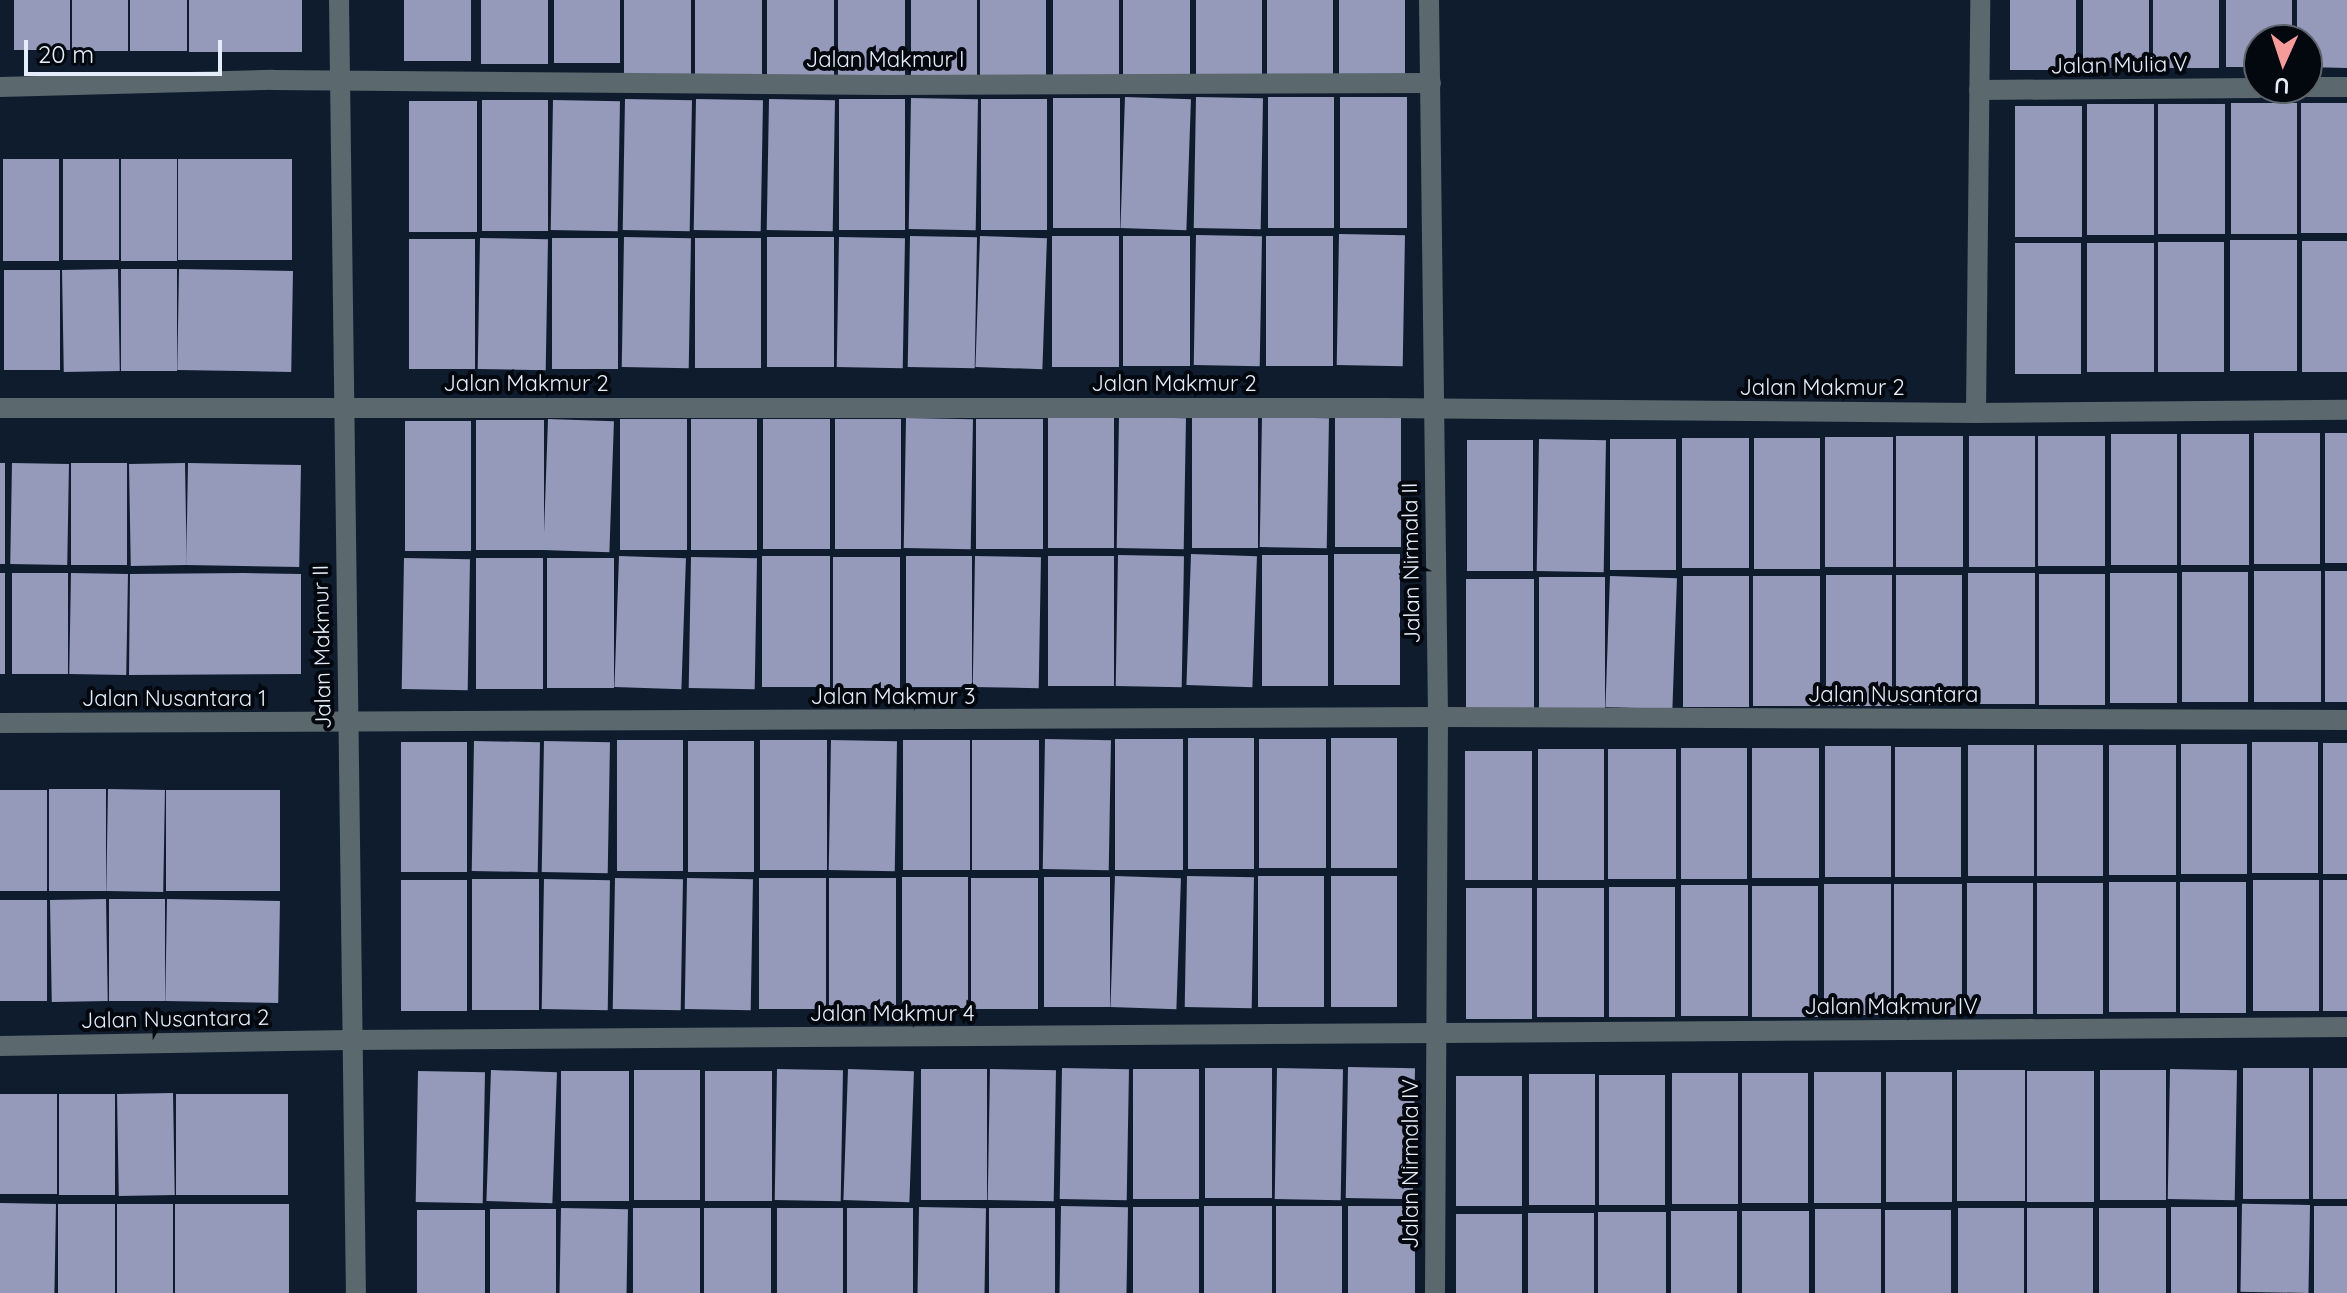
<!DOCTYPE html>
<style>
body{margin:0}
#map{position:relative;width:2347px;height:1293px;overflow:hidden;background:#0e1c2e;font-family:Quicksand,sans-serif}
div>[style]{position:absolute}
.building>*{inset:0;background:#9599ba;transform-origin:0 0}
.minor>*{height:20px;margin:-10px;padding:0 10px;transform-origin:10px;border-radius:10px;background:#5b686e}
span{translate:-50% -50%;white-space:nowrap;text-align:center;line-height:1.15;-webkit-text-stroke:8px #03070e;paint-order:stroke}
.street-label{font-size:22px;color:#e4eefa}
.north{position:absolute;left:2243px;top:24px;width:80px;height:80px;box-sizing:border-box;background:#03070e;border:2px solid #5d636c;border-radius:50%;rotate:183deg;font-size:22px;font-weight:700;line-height:32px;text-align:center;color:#e4eefa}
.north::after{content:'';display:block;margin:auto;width:28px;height:36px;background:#f59b9a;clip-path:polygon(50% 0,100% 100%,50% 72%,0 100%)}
.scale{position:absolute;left:24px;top:40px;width:198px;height:36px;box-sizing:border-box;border:4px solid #e4eefa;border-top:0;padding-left:10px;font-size:24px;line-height:28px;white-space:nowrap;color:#e4eefa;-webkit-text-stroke:6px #03070e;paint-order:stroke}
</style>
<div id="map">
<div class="building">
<div style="left:14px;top:0;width:56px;height:50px"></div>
<div style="left:72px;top:0;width:56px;height:51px"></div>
<div style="left:130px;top:0;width:57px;height:51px"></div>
<div style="left:189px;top:0;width:113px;height:52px"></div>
<div style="left:404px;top:0;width:67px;height:61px"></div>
<div style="left:481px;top:0;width:67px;height:64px"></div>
<div style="left:554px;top:0;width:66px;height:63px"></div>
<div style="left:624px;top:0;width:67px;height:79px"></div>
<div style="left:695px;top:0;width:67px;height:79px"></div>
<div style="left:767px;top:0;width:67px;height:78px"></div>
<div style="left:838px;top:0;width:67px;height:78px"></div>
<div style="left:911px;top:0;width:66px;height:77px"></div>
<div style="left:980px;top:0;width:66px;height:78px"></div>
<div style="left:1053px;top:0;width:66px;height:77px"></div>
<div style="left:1123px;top:0;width:67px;height:77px"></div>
<div style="left:1196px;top:0;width:66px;height:77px"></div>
<div style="left:1267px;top:0;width:66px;height:76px"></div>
<div style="left:1339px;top:0;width:66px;height:76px"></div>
<div style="left:2010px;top:0;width:66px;height:70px"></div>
<div style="left:2083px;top:0;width:66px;height:68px"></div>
<div style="left:2153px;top:0;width:66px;height:68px"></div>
<div style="clip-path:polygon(2226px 0,2292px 0,2292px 40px,2259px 40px,2259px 67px,2226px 67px)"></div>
<div style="clip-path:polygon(2297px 0,2347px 0,2347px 68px,2307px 67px,2307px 40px,2297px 40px)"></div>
<div style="left:1125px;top:97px;width:66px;height:131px;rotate:2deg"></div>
<div style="left:1196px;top:97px;width:67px;height:131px;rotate:1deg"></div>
<div style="left:1268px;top:97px;width:66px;height:131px"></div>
<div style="left:1340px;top:97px;width:67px;height:131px"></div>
<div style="left:911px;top:98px;width:67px;height:131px;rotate:1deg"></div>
<div style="left:1053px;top:98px;width:67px;height:130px"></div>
<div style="left:625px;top:99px;width:67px;height:131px;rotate:1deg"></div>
<div style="left:696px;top:99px;width:67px;height:131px;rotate:1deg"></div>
<div style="left:769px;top:99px;width:66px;height:131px;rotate:1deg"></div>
<div style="left:839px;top:99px;width:66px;height:131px"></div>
<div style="left:981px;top:99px;width:66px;height:131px"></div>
<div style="left:482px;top:100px;width:66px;height:131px"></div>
<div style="left:553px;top:100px;width:67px;height:130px;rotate:1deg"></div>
<div style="left:409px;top:101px;width:68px;height:131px"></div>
<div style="left:2231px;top:103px;width:66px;height:131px"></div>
<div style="left:2301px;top:103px;width:46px;height:130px"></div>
<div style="left:2087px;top:104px;width:67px;height:131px"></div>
<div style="left:2158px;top:104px;width:67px;height:130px"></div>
<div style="left:2015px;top:106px;width:67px;height:131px"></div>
<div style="left:59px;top:159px;width:102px;height:56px;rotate:90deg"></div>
<div style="left:119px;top:159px;width:101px;height:56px;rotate:90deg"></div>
<div style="left:121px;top:159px;width:56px;height:102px"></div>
<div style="left:178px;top:159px;width:114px;height:101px"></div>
<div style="left:1339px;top:234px;width:66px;height:131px;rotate:1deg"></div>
<div style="left:1196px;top:235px;width:66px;height:130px;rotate:1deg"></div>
<div style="left:910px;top:236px;width:67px;height:131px;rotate:1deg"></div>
<div style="left:980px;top:236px;width:67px;height:131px;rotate:2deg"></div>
<div style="left:1052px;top:236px;width:67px;height:131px"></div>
<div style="left:1123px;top:236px;width:67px;height:130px"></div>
<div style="left:1266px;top:236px;width:67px;height:130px"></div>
<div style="left:624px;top:237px;width:67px;height:130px;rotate:1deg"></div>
<div style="left:767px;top:237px;width:67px;height:130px"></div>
<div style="left:839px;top:237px;width:66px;height:130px;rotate:1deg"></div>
<div style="left:480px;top:238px;width:68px;height:131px;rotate:1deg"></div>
<div style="left:552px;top:238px;width:66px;height:131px"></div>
<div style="left:695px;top:238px;width:66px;height:130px"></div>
<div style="left:409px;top:239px;width:66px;height:130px"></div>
<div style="left:2230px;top:240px;width:67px;height:131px"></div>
<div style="left:2302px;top:241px;width:45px;height:131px"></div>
<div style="left:2158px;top:242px;width:66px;height:130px"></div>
<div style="left:2015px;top:243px;width:66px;height:131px"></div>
<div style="left:2087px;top:243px;width:67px;height:129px"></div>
<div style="left:118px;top:269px;width:102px;height:56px;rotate:89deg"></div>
<div style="left:121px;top:269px;width:56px;height:102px"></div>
<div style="left:179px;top:269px;width:114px;height:101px;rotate:1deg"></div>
<div style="left:4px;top:270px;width:56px;height:100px"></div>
<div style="left:1119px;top:417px;width:67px;height:131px;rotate:1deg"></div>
<div style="left:1192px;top:417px;width:66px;height:131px"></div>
<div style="left:1262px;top:417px;width:67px;height:130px;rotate:1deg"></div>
<div style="left:1335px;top:417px;width:66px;height:130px"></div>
<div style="left:906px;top:418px;width:67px;height:130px;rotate:1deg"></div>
<div style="left:1048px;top:418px;width:66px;height:130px"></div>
<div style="left:548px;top:419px;width:66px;height:131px;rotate:2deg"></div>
<div style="left:620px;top:419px;width:67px;height:131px"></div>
<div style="left:691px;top:419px;width:66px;height:131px"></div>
<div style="left:763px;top:419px;width:67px;height:130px"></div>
<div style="left:835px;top:419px;width:66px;height:130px"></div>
<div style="left:976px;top:419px;width:67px;height:130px"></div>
<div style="left:476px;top:420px;width:68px;height:130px"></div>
<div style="left:405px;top:421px;width:66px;height:130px"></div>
<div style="left:2254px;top:433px;width:66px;height:131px"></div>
<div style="left:2325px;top:433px;width:22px;height:130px"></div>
<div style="left:2111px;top:434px;width:66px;height:131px"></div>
<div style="left:2249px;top:434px;width:131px;height:68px;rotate:90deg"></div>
<div style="left:1963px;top:436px;width:131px;height:67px;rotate:90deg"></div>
<div style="left:1969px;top:436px;width:66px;height:131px"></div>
<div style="left:2038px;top:436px;width:67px;height:130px"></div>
<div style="left:1825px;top:437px;width:68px;height:130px"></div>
<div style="left:1682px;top:438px;width:67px;height:130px"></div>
<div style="left:1754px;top:438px;width:66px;height:131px"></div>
<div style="left:1539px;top:439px;width:67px;height:132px;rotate:1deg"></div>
<div style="left:1610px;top:439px;width:66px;height:131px"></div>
<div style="left:1533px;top:440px;width:131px;height:66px;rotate:90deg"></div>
<div style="left:0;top:463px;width:5px;height:101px"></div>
<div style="left:12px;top:463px;width:57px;height:101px;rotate:1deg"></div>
<div style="left:127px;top:463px;width:102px;height:56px;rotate:90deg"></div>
<div style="left:185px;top:463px;width:102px;height:56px;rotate:89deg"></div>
<div style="left:188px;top:463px;width:113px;height:102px;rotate:1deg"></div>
<div style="left:1191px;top:554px;width:66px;height:131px;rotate:2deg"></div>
<div style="left:1334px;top:554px;width:66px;height:131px"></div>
<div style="left:1118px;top:555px;width:66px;height:131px;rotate:1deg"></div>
<div style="left:1262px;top:555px;width:66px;height:131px"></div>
<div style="left:619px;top:556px;width:67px;height:131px;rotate:2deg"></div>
<div style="left:762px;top:556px;width:68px;height:131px"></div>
<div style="left:906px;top:556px;width:66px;height:131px"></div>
<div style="left:975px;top:556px;width:66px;height:131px;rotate:1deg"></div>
<div style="left:1048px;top:556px;width:66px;height:130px"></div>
<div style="left:691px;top:557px;width:66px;height:131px;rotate:1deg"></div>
<div style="left:833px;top:557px;width:67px;height:131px"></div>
<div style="left:404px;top:558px;width:66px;height:131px;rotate:1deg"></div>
<div style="left:476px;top:558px;width:67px;height:131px"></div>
<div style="left:547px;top:558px;width:67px;height:130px"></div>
<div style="left:2254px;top:571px;width:67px;height:131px"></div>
<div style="left:2325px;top:571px;width:22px;height:131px"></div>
<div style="left:2182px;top:572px;width:66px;height:130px"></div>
<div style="left:0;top:573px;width:5px;height:101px"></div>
<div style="left:12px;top:573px;width:56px;height:101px"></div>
<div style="left:71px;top:573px;width:57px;height:101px;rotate:1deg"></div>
<div style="clip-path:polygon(244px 573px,301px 574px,301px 674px,129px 675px,130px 574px)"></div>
<div style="left:1968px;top:573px;width:67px;height:131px"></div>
<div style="left:2110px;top:573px;width:67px;height:130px"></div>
<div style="left:2039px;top:574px;width:66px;height:131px"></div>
<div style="left:1826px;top:575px;width:66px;height:131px"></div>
<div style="left:1896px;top:575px;width:66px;height:130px"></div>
<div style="left:1610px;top:576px;width:67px;height:131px;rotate:2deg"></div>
<div style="left:1683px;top:576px;width:66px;height:131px"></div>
<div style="left:1753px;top:576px;width:67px;height:130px"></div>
<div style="left:1539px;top:577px;width:66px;height:131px"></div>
<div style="left:1466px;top:579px;width:68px;height:130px"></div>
<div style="left:1188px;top:738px;width:66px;height:131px"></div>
<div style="left:1331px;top:738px;width:66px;height:130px"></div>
<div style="left:1045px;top:739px;width:66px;height:130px;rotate:1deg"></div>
<div style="left:1115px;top:739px;width:68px;height:131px"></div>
<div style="left:1259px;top:739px;width:67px;height:129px"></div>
<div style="left:617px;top:740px;width:66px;height:131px"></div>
<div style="left:760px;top:740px;width:67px;height:130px"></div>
<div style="left:831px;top:740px;width:66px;height:130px;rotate:1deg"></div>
<div style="left:903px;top:740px;width:67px;height:130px"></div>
<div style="left:972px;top:740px;width:67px;height:130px"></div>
<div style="left:474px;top:741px;width:66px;height:130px;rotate:1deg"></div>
<div style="left:544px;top:741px;width:66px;height:131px;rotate:1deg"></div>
<div style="left:688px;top:741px;width:66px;height:131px"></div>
<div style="left:401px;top:742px;width:66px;height:130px"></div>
<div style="left:2252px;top:742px;width:66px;height:131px"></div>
<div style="left:2323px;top:743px;width:24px;height:131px"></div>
<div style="left:2181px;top:744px;width:66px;height:130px"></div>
<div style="left:1968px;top:745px;width:66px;height:131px"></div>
<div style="left:2037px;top:745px;width:66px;height:131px"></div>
<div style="left:2109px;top:745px;width:67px;height:130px"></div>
<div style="left:1825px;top:746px;width:66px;height:131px"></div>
<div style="left:1895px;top:747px;width:66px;height:130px"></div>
<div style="left:1681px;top:748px;width:66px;height:131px"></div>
<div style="left:1752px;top:748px;width:67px;height:130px"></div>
<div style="left:1538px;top:749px;width:66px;height:131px"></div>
<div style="left:1608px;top:749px;width:68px;height:130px"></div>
<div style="left:1465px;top:751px;width:67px;height:129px"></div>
<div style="left:106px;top:789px;width:102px;height:57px;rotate:90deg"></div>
<div style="left:108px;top:789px;width:57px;height:102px;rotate:1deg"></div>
<div style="left:0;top:790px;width:47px;height:101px"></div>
<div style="left:166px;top:790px;width:114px;height:101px"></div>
<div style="left:1115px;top:876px;width:66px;height:131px;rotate:2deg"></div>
<div style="left:1187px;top:876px;width:67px;height:131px;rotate:1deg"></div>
<div style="left:1258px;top:876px;width:66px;height:131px"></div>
<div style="left:1331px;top:876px;width:66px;height:131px"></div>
<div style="left:902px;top:877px;width:66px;height:131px"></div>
<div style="left:1044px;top:877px;width:66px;height:130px"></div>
<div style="left:615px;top:878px;width:68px;height:131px;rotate:1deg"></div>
<div style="left:687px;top:878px;width:66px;height:131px;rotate:1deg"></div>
<div style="left:759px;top:878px;width:67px;height:131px"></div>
<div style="left:829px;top:878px;width:67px;height:131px"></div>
<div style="left:971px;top:878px;width:67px;height:131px"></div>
<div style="left:472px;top:879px;width:67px;height:131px"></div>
<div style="left:544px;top:879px;width:66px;height:130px;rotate:1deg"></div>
<div style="left:401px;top:880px;width:66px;height:131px"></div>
<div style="left:2319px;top:880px;width:131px;height:66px;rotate:90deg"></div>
<div style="left:2323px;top:880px;width:24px;height:131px"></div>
<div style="left:2109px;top:882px;width:67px;height:130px"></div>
<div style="left:2180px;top:882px;width:66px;height:131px"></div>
<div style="left:2033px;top:883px;width:131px;height:66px;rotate:90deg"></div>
<div style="left:2037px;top:883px;width:66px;height:131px"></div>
<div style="left:1891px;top:884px;width:131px;height:67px;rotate:90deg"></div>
<div style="left:1894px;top:884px;width:68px;height:131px"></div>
<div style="left:1681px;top:885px;width:67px;height:131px"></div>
<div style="left:1752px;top:886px;width:66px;height:131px"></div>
<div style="left:1609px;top:887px;width:66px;height:130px"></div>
<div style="left:1466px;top:888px;width:66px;height:131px"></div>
<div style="left:1537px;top:888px;width:67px;height:129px"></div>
<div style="left:106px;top:899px;width:102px;height:56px;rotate:89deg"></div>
<div style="left:165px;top:899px;width:102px;height:56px;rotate:90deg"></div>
<div style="left:167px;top:899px;width:113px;height:102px;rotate:1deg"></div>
<div style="left:0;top:900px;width:47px;height:101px"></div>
<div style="left:1348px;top:1067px;width:67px;height:131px;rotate:1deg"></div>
<div style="left:1062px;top:1068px;width:67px;height:131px;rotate:1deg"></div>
<div style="left:1205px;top:1068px;width:67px;height:130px"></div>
<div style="left:1277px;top:1068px;width:66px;height:131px;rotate:1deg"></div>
<div style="left:2243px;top:1068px;width:66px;height:131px"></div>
<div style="left:2313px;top:1068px;width:34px;height:131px"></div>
<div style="left:777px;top:1069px;width:66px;height:131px;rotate:1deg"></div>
<div style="left:848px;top:1069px;width:66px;height:131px;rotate:2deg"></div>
<div style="left:921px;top:1069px;width:66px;height:131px"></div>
<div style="left:990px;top:1069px;width:66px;height:131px;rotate:1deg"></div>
<div style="left:1133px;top:1069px;width:66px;height:130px"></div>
<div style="left:2170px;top:1069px;width:67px;height:130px;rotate:1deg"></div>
<div style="left:491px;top:1070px;width:66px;height:131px;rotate:2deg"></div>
<div style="left:634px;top:1070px;width:66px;height:130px"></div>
<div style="left:1957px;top:1070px;width:68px;height:131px"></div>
<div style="left:2100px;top:1070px;width:66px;height:130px"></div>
<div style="left:418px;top:1071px;width:67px;height:131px;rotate:1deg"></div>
<div style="left:561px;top:1071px;width:68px;height:130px"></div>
<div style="left:705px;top:1071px;width:67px;height:130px"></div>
<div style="left:2027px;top:1071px;width:67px;height:131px"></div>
<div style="left:1814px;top:1072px;width:67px;height:131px"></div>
<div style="left:1886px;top:1072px;width:66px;height:130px"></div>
<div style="left:1672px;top:1073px;width:66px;height:131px"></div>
<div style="left:1742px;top:1073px;width:66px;height:130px"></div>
<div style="left:1529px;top:1074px;width:66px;height:131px"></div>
<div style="left:1599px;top:1075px;width:66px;height:130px"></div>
<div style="left:1456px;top:1076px;width:66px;height:130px"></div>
<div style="left:173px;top:1093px;width:102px;height:56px;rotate:89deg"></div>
<div style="left:0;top:1094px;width:57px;height:100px"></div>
<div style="left:59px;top:1094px;width:56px;height:101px"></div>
<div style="left:176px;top:1094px;width:112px;height:101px"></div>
<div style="left:0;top:1203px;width:56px;height:90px;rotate:1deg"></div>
<div style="left:58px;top:1204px;width:57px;height:89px"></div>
<div style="left:117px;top:1204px;width:56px;height:89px"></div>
<div style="left:175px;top:1204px;width:114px;height:89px"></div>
<div style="left:2310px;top:1205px;width:88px;height:68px;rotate:91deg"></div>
<div style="left:1061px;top:1206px;width:67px;height:87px;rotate:1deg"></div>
<div style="left:1204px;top:1206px;width:68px;height:87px"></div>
<div style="left:1276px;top:1206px;width:66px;height:87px"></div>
<div style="left:1348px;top:1206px;width:67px;height:87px"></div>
<div style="left:2314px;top:1206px;width:33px;height:87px"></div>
<div style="left:919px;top:1207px;width:67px;height:86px;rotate:1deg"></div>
<div style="left:1133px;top:1207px;width:66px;height:86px"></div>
<div style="left:2171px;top:1207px;width:66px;height:86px"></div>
<div style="left:561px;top:1208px;width:67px;height:85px;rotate:1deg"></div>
<div style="left:633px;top:1208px;width:67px;height:85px"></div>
<div style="left:704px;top:1208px;width:67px;height:85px"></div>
<div style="left:777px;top:1208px;width:66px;height:85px"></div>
<div style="left:847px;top:1208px;width:66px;height:85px"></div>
<div style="left:989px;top:1208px;width:66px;height:85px"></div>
<div style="left:2024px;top:1208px;width:85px;height:66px;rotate:90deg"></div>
<div style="left:2027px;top:1208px;width:66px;height:85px"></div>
<div style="left:2099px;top:1208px;width:67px;height:85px"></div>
<div style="left:490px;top:1209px;width:66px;height:84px"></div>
<div style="left:1881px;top:1209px;width:84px;height:66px;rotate:90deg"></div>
<div style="left:417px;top:1210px;width:68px;height:83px"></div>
<div style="left:1885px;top:1210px;width:66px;height:83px"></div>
<div style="left:1671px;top:1211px;width:66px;height:82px"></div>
<div style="left:1742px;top:1211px;width:67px;height:82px"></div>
<div style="left:1598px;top:1212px;width:68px;height:81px"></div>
<div style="left:1528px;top:1213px;width:66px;height:80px"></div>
<div style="left:1456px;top:1214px;width:66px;height:79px"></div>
</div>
<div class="minor">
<div style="left:339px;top:0;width:1293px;rotate:89.25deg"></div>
<div style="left:1429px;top:0;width:717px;rotate:89.28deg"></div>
<div style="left:1438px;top:717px;width:576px;rotate:90.3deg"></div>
<div style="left:0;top:87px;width:273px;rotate:-1.5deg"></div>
<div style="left:273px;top:80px;width:613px;rotate:0.47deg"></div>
<div style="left:886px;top:85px;width:545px;rotate:-0.21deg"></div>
<div style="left:2307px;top:87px;width:40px"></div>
<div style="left:1979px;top:90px;width:280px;rotate:-0.4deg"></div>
<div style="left:0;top:408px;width:1383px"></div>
<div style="left:1383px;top:408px;width:593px;rotate:0.48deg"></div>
<div style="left:1976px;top:413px;width:371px;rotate:-0.5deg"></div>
<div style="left:1976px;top:413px;width:413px;rotate:-89.4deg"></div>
<div style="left:0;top:723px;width:1438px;rotate:-0.24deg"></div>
<div style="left:1438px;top:717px;width:909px;rotate:0.19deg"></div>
<div style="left:0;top:1046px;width:350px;rotate:-1deg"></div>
<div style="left:350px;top:1040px;width:1997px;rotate:-0.37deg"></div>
</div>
<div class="street-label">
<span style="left:885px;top:60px">Jalan Makmur I</span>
<span style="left:2119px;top:65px;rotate:-1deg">Jalan Mulia V</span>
<span style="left:526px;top:384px">Jalan Makmur 2</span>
<span style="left:1174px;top:384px">Jalan Makmur 2</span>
<span style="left:1822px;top:388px">Jalan Makmur 2</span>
<span style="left:1411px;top:563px;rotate:-91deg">Jalan Nirmala II</span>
<span style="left:322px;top:647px;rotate:-91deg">Jalan Makmur II</span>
<span style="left:1893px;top:695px">Jalan Nusantara</span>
<span style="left:893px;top:697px">Jalan Makmur 3</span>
<span style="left:174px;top:699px">Jalan Nusantara 1</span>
<span style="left:1891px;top:1007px">Jalan Makmur IV</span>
<span style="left:892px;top:1014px">Jalan Makmur 4</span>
<span style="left:175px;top:1019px;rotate:-1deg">Jalan Nusantara 2</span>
<span style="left:1411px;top:1164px;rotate:-90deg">Jalan Nirmala IV</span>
</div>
<div class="north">U</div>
<div class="scale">20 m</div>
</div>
